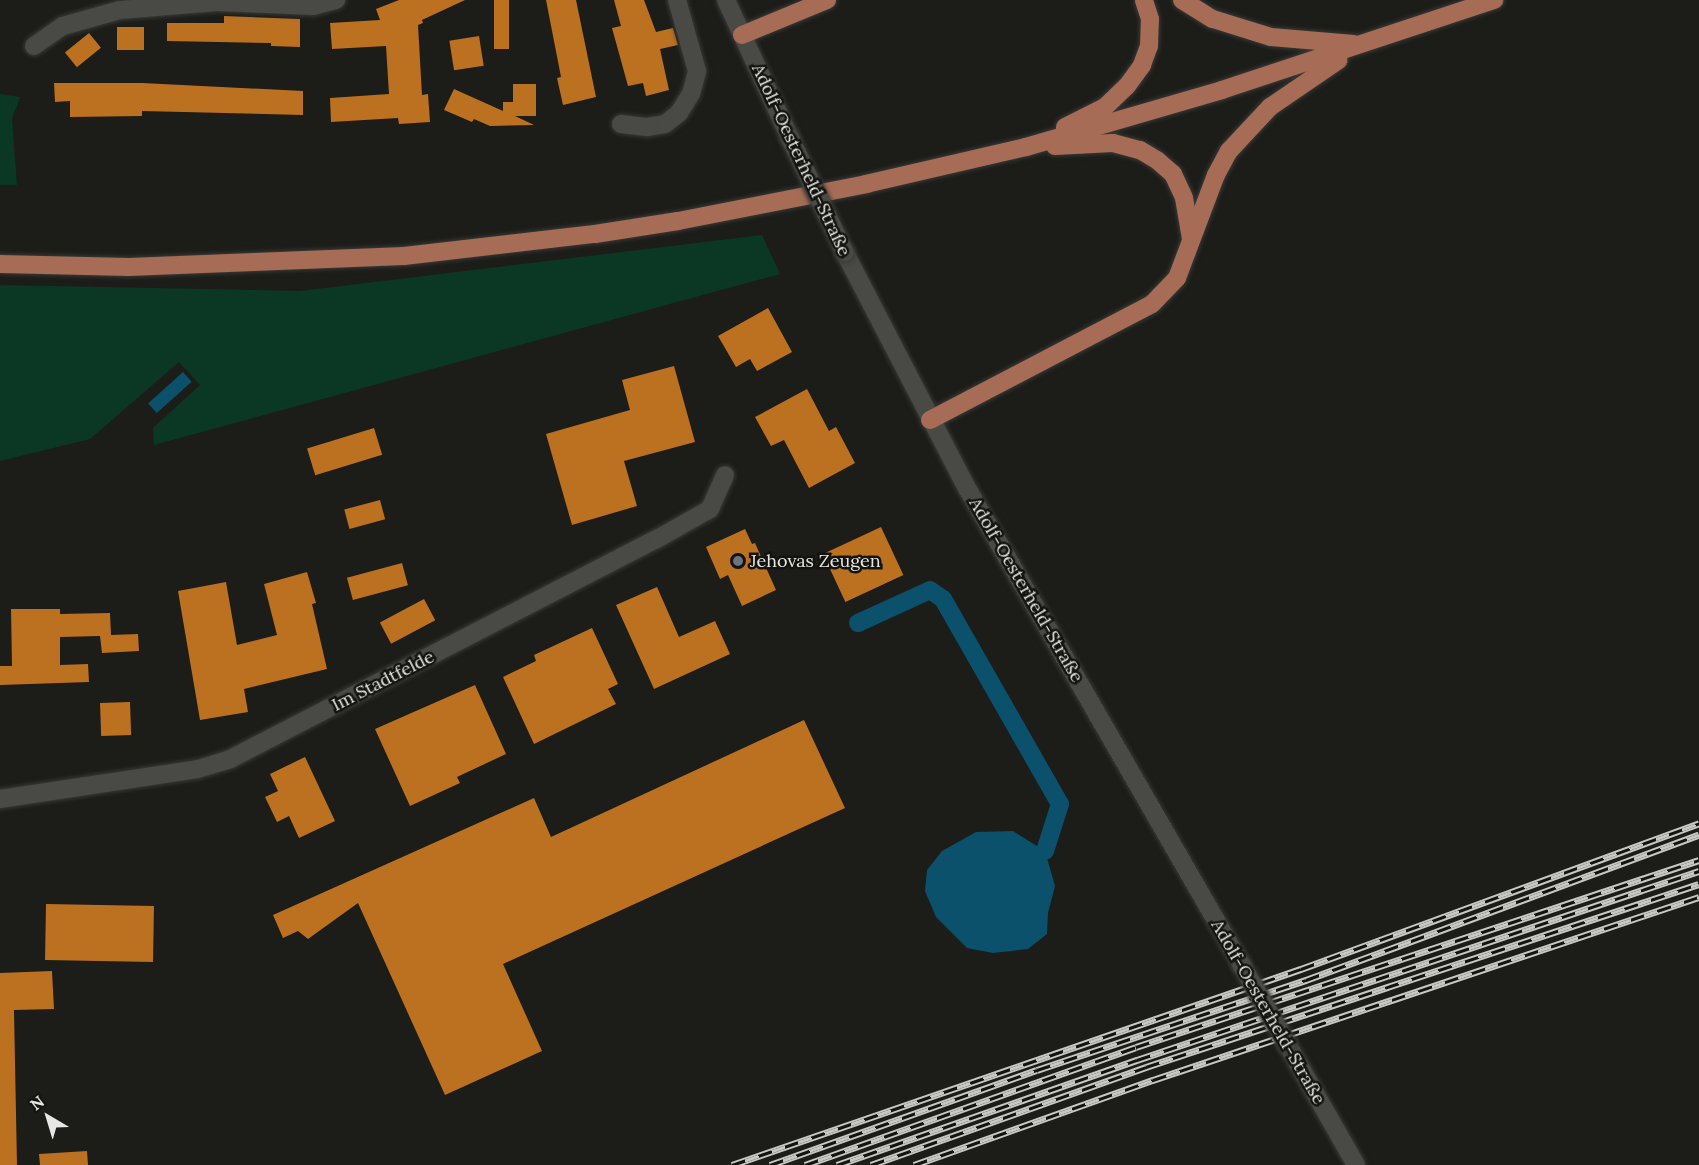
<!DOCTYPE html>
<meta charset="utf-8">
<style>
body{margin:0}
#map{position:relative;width:1699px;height:1165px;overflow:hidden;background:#1c1c19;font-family:Lora,serif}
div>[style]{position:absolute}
.green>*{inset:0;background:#0b3824}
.water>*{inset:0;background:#0b516c;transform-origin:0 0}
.canal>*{height:18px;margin:-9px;padding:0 9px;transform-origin:9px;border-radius:9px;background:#0b516c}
.building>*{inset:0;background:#bc7121;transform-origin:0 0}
.roads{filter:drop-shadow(0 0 2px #383836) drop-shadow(0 0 2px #383836)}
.minor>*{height:18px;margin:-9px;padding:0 9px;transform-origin:9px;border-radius:9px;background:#494945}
.major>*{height:18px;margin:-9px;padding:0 9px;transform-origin:9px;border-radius:9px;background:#a76c55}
.rail>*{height:7px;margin-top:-3.5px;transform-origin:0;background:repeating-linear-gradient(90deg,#131310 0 14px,#c7c7c4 0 28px);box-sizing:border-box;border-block:2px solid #c7c7c4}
.bridges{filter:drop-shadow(0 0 2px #383836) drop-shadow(0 0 2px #383836)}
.minor-bridge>*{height:18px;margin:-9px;padding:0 9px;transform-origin:9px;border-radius:9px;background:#494945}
.dots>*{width:16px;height:16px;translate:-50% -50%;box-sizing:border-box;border:3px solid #131310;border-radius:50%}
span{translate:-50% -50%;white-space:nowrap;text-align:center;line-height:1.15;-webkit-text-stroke:5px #131310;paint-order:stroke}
.street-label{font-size:18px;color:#e7e7e5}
.poi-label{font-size:18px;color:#e7e7e5}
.left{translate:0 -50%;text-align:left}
.north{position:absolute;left:18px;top:1087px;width:60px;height:60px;-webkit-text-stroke:4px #131310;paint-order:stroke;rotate:322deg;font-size:16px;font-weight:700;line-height:24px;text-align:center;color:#e7e7e5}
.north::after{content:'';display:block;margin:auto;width:21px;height:27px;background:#e7e7e5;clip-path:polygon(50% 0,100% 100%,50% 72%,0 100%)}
</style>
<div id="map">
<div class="green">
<div style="clip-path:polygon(0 94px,20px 97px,12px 119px,17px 185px,0 185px)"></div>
<div style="clip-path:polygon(762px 235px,780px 274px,154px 445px,153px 428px,200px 385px,179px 362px,90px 439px,0 461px,0 285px,300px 291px)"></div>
</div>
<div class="water">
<div style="left:183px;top:372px;width:13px;height:47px;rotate:48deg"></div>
<div style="clip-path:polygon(1013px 831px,1045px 851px,1055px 886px,1048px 913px,1047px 934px,1028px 949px,993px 953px,967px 948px,936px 917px,925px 891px,927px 870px,942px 851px,976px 832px)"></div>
</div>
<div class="canal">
<div style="left:858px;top:623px;width:79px;rotate:-24.6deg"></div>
<div style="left:930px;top:590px;width:16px;rotate:35deg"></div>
<div style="left:943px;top:599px;width:236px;rotate:60.3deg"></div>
<div style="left:1060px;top:804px;width:49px;rotate:107.7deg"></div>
</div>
<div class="building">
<div style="clip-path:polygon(399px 0,465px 0,422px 20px,423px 23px,418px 25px,422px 95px,428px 94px,430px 122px,399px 124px,398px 118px,331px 122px,330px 98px,389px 94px,386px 46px,332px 49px,330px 23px,380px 20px,376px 9px)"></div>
<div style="left:494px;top:0;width:15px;height:49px"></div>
<div style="clip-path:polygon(546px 0,576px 0,596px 97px,563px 105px,557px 78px,561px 77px)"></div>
<div style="clip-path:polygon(614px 0,644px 0,656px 32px,673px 28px,678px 45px,660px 49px,669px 90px,646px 96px,643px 83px,628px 86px,612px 28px,621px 26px)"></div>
<div style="clip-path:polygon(224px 16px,300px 19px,300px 47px,271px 46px,271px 43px,167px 41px,167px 23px,224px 23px)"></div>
<div style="left:117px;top:27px;width:27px;height:23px"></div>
<div style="left:89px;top:33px;width:19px;height:31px;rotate:51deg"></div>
<div style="left:479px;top:36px;width:30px;height:30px;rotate:81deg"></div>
<div style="clip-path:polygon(54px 83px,142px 83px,303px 91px,303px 115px,142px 111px,142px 116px,70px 117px,70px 101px,55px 102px)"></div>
<div style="clip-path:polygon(513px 84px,536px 84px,536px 116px,515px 116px,534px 125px,490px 126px,474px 119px,472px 122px,444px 110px,454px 89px,503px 111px,503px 102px,513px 102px)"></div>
<div style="clip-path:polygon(768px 308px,792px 352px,757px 371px,750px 359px,736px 367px,718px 336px)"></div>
<div style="clip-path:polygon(674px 366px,695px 442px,624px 461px,637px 506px,572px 525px,546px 434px,630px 410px,622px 380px)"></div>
<div style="clip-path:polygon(807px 389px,829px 431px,836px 427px,855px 463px,809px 488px,784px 440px,771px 446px,755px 417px)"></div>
<div style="left:374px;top:428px;width:28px;height:70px;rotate:73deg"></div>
<div style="left:380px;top:500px;width:20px;height:37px;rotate:75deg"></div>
<div style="left:881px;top:527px;width:53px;height:64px;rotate:65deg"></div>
<div style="clip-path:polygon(745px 529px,752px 544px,755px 543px,776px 590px,742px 606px,728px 575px,720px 579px,706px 547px)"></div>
<div style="left:402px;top:563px;width:23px;height:57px;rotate:75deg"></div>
<div style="clip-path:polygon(307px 572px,316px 603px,312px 604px,327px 669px,244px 689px,248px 712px,200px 720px,178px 591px,226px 582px,237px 645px,277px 635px,264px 584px)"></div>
<div style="clip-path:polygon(657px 587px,679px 637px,715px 621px,730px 654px,654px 689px,616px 605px)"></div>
<div style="left:424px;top:599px;width:24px;height:50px;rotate:62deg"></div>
<div style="clip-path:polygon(11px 609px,60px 609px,60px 614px,110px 613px,111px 635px,138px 634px,139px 651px,102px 653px,100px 636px,60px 637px,60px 665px,88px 664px,89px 682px,0 685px,0 666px,12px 666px)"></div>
<div style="clip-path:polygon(592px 628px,618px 684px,608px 689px,616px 704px,534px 744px,503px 677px,536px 661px,534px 655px)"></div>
<div style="clip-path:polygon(475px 685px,506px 754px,457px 777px,460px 783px,410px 806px,375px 729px)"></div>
<div style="left:130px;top:702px;width:33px;height:30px;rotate:88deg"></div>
<div style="clip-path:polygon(804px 720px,845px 808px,503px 964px,542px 1051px,445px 1095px,358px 903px,308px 939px,298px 931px,283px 938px,273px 915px,534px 798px,551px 837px)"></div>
<div style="clip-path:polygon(305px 757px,335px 821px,299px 838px,289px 816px,277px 822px,265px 797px,278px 791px,270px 774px)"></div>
<div style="left:46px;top:904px;width:108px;height:56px;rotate:1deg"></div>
<div style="clip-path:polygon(52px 971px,54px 1009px,14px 1010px,17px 1165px,0 1165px,0 973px)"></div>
<div style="clip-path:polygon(87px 1151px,88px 1165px,40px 1165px,39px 1154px)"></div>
</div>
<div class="roads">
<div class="minor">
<div style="left:726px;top:0;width:152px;rotate:65.1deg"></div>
<div style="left:34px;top:46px;width:35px;rotate:-35deg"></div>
<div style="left:63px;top:26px;width:59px;rotate:-15.7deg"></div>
<div style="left:120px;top:10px;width:98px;rotate:-4.7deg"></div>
<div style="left:218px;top:2px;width:95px;rotate:2.4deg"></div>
<div style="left:313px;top:6px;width:24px;rotate:-15deg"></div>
<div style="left:621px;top:124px;width:26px;rotate:7deg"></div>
<div style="left:647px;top:127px;width:18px;rotate:-9deg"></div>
<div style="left:665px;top:124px;width:18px;rotate:-38deg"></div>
<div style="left:679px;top:113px;width:22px;rotate:-58deg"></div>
<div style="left:691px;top:94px;width:24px;rotate:-75deg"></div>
<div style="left:697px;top:71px;width:74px;rotate:-105.7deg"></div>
<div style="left:845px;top:253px;width:265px;rotate:62.6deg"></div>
<div style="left:967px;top:488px;width:549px;rotate:60.07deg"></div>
<div style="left:0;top:799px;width:200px;rotate:-8.6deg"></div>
<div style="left:198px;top:769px;width:34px;rotate:-17deg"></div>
<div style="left:230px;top:759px;width:480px;rotate:-27.3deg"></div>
<div style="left:657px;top:539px;width:61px;rotate:-29.5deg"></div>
<div style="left:710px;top:509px;width:37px;rotate:-66deg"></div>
<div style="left:1287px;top:1044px;width:139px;rotate:60.3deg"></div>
</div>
<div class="major">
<div style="left:1182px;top:0;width:36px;rotate:32deg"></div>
<div style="left:1213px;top:19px;width:61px;rotate:17.2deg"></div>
<div style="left:1271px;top:37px;width:83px;rotate:4.8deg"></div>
<div style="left:742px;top:35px;width:92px;rotate:-22.4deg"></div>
<div style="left:1065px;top:127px;width:45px;rotate:-26.6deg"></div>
<div style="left:1105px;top:107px;width:30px;rotate:-44deg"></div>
<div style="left:1127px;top:86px;width:26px;rotate:-54deg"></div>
<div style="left:1142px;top:65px;width:20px;rotate:-70deg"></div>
<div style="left:1149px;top:46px;width:27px;rotate:-88deg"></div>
<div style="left:1150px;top:19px;width:20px;rotate:-108deg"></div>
<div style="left:1055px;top:146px;width:58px;rotate:-3deg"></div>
<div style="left:1113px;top:143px;width:28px;rotate:15deg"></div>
<div style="left:1140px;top:150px;width:21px;rotate:31deg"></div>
<div style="left:1158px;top:161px;width:20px;rotate:41deg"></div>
<div style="left:1173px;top:174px;width:26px;rotate:65deg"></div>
<div style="left:1184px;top:198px;width:42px;rotate:80.3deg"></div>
<div style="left:0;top:264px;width:129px;rotate:1.3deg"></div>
<div style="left:129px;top:267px;width:275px;rotate:-2.3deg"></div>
<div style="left:404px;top:256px;width:192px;rotate:-6.6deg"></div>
<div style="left:595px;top:234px;width:84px;rotate:-8.9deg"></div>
<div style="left:678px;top:221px;width:192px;rotate:-11.1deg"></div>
<div style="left:866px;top:184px;width:164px;rotate:-13deg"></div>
<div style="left:1026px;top:147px;width:204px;rotate:-16.2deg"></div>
<div style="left:1222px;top:90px;width:287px;rotate:-18.3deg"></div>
<div style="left:930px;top:420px;width:250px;rotate:-27.6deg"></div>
<div style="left:1152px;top:304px;width:36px;rotate:-46deg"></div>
<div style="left:1177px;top:278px;width:110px;rotate:-69.3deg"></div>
<div style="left:1216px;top:175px;width:27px;rotate:-62deg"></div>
<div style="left:1229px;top:151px;width:60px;rotate:-47deg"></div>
<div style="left:1270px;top:107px;width:83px;rotate:-34.3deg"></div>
</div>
</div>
<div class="rail">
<div style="left:732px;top:1165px;width:602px;rotate:-19.01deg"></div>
<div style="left:1301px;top:969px;width:424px;rotate:-20.1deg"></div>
<div style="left:770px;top:1165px;width:283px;rotate:-19.6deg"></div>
<div style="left:1037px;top:1070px;width:284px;rotate:-18.5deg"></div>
<div style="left:1306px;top:980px;width:419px;rotate:-20.3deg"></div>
<div style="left:805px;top:1165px;width:351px;rotate:-19.6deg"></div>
<div style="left:1136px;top:1047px;width:593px;rotate:-18.37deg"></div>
<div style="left:837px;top:1165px;width:318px;rotate:-19.3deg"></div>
<div style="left:1137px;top:1060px;width:593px;rotate:-18.59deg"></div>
<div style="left:871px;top:1165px;width:292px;rotate:-19.6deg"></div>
<div style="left:1146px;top:1067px;width:582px;rotate:-18.31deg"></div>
<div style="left:914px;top:1165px;width:254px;rotate:-19.6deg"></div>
<div style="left:1153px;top:1080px;width:576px;rotate:-18.53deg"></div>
</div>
<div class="bridges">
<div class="minor-bridge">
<div style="left:790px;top:138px;width:127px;rotate:64.4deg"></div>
<div style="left:1241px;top:964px;width:92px;rotate:60.1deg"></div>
</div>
</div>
<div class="dots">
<div style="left:738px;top:561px;background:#6b7280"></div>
</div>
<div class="street-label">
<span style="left:801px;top:160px;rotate:65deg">Adolf-Oesterheld-Straße</span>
<span style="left:1026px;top:590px;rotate:60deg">Adolf-Oesterheld-Straße</span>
<span style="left:383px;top:681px;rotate:-27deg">Im Stadtfelde</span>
<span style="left:1268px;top:1012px;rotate:60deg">Adolf-Oesterheld-Straße</span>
</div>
<div class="poi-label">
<span class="left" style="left:750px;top:561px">Jehovas Zeugen</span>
</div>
<div class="north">N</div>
</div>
